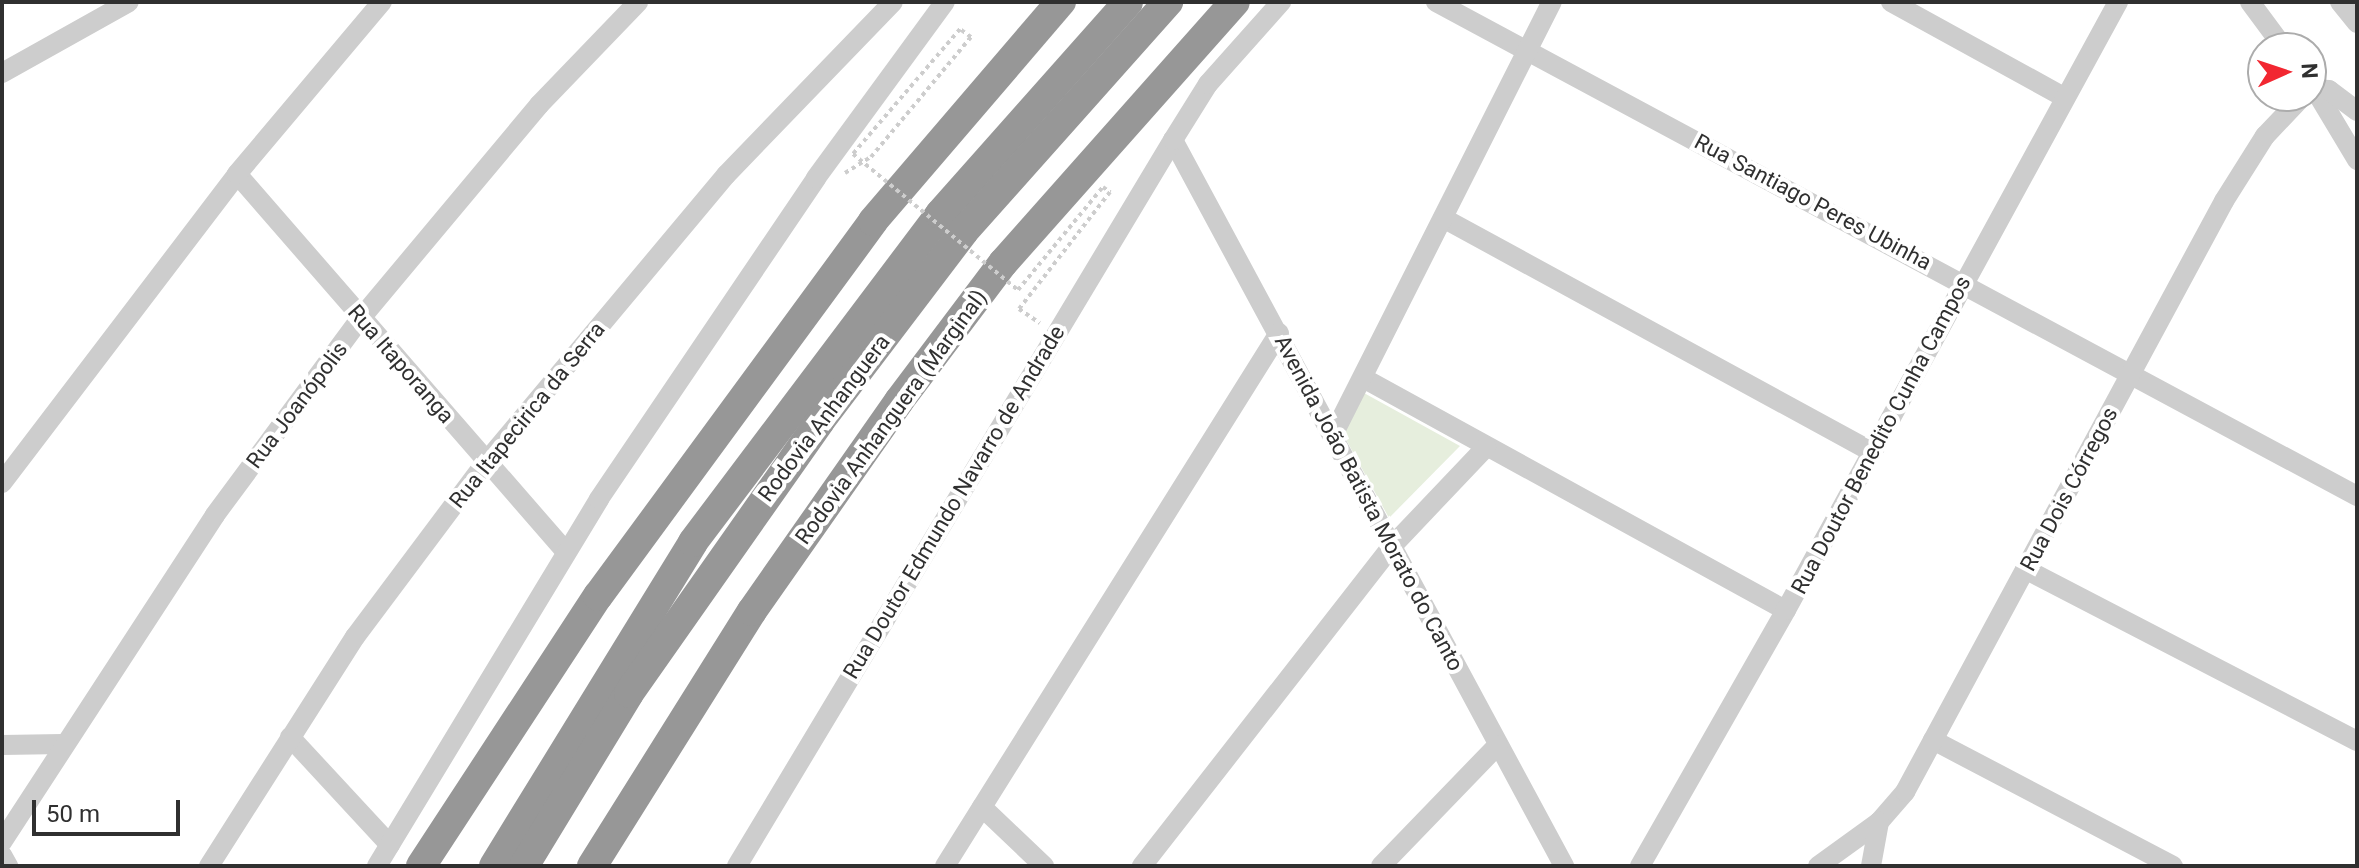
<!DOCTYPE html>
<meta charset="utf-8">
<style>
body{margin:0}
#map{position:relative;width:2359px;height:868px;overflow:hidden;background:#fff;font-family:Roboto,sans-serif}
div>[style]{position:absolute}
.green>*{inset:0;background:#e6eedd}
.path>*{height:4px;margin-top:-2px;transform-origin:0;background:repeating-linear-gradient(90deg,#cdcdcd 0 4px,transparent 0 8px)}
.minor>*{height:20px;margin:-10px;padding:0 10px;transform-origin:10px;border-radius:10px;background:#cdcdcd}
.highway>*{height:30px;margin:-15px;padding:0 15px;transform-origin:15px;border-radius:15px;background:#979797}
.path-bridge>*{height:4px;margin-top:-2px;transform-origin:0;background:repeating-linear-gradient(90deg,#cdcdcd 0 4px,transparent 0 8px)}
span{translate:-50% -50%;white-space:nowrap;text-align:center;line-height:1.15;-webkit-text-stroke:8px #fff;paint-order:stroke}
.street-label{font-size:22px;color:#303030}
.frame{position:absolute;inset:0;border:4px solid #303030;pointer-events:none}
.north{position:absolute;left:2247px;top:32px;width:80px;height:80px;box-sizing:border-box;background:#fff;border:2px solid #acacac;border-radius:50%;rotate:87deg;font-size:22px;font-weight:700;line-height:32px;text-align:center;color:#303030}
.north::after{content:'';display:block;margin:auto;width:28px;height:36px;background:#f22731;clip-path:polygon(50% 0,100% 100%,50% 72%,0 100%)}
.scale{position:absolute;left:32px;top:800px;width:148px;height:36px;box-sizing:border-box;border:4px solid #303030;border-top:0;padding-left:10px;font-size:24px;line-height:28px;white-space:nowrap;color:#303030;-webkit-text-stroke:6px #fff;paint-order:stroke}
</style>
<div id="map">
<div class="green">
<div style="clip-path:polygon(1364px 393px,1460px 446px,1389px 518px,1343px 434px)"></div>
</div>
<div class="path">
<div style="left:845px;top:173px;width:31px;rotate:-32deg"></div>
<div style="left:1019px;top:309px;width:25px;rotate:34deg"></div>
</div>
<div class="minor">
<div style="left:1436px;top:2px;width:1045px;rotate:28.21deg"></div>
<div style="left:1891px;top:2px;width:195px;rotate:28.8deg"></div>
<div style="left:2250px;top:2px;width:57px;rotate:53.5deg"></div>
<div style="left:2340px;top:2px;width:27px;rotate:51deg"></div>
<div style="left:2px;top:73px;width:145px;rotate:-29.2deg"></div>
<div style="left:2311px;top:83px;width:90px;rotate:59.1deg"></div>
<div style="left:2311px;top:89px;width:18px;rotate:3deg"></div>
<div style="left:2329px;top:90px;width:35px;rotate:37deg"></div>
<div style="left:1173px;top:140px;width:825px;rotate:61.69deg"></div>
<div style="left:237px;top:174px;width:501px;rotate:48.96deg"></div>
<div style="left:1443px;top:218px;width:487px;rotate:28.6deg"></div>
<div style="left:1365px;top:379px;width:480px;rotate:28.8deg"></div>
<div style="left:1334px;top:433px;width:483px;rotate:-63.2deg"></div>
<div style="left:2px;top:483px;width:388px;rotate:-52.7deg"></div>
<div style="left:237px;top:174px;width:225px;rotate:-49.9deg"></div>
<div style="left:2025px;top:569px;width:374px;rotate:27.4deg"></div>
<div style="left:290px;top:737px;width:147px;rotate:47.2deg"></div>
<div style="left:1933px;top:740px;width:271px;rotate:27.7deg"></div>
<div style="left:2px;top:745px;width:61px;rotate:-0.9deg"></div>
<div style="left:982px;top:807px;width:86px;rotate:43.6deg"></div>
<div style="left:2px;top:842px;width:390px;rotate:-56.9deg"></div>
<div style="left:215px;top:515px;width:245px;rotate:-53.5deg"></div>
<div style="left:361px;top:318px;width:278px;rotate:-50.1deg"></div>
<div style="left:539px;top:105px;width:143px;rotate:-46.1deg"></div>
<div style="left:2px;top:855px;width:13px;rotate:61deg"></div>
<div style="left:209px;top:866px;width:272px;rotate:-57.5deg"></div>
<div style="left:355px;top:637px;width:219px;rotate:-53.2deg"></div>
<div style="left:486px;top:462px;width:374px;rotate:-50.1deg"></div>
<div style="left:726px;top:175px;width:240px;rotate:-46deg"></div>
<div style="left:377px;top:866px;width:429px;rotate:-58.8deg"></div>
<div style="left:599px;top:499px;width:387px;rotate:-55.9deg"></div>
<div style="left:816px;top:178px;width:218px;rotate:-53.8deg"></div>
<div style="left:737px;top:866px;width:847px;rotate:-59.01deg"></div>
<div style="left:1173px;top:140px;width:66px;rotate:-58deg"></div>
<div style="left:1208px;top:84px;width:110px;rotate:-48.3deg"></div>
<div style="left:945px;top:866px;width:629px;rotate:-57.93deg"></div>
<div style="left:1142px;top:866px;width:409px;rotate:-52deg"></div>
<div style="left:1394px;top:544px;width:134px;rotate:-46.5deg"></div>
<div style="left:1381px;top:866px;width:168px;rotate:-46deg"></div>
<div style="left:1640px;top:866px;width:295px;rotate:-60.3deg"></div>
<div style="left:1786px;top:610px;width:693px;rotate:-61.36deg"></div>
<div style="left:1818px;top:866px;width:75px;rotate:-35.8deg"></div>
<div style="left:1879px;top:822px;width:40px;rotate:-49deg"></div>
<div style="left:1905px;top:792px;width:672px;rotate:-61.64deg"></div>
<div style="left:2224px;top:201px;width:77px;rotate:-57.8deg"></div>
<div style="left:2265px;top:136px;width:55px;rotate:-46.5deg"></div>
<div style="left:1871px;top:866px;width:45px;rotate:-79.7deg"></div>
</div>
<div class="highway">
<div style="left:421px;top:866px;width:323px;rotate:-56.8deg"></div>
<div style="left:598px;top:596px;width:465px;rotate:-53.7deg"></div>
<div style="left:873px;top:221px;width:289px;rotate:-49.4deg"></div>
<div style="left:494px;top:866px;width:380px;rotate:-58.4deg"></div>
<div style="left:693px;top:542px;width:411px;rotate:-53deg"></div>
<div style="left:940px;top:214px;width:283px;rotate:-48.4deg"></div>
<div style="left:524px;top:866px;width:202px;rotate:-58.7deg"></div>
<div style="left:629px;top:693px;width:332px;rotate:-54.9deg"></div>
<div style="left:820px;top:421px;width:238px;rotate:-52.8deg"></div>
<div style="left:964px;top:231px;width:307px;rotate:-48.3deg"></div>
<div style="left:592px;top:866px;width:301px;rotate:-57.9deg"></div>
<div style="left:752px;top:611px;width:256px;rotate:-55deg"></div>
<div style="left:899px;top:401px;width:173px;rotate:-53deg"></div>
<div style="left:1003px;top:263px;width:349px;rotate:-48.4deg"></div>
</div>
<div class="path-bridge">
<div style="left:871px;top:157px;width:156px;rotate:-50.2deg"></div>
<div style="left:971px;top:37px;width:14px;rotate:-144deg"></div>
<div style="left:960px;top:29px;width:165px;rotate:130.6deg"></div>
<div style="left:853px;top:154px;width:214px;rotate:39.5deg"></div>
<div style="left:1018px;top:290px;width:134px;rotate:-50.5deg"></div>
<div style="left:1103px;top:187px;width:9px;rotate:36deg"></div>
<div style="left:1110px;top:192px;width:148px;rotate:127.9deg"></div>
</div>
<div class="street-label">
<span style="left:1813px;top:202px;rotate:28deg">Rua Santiago Peres Ubinha</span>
<span style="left:401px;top:364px;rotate:49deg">Rua Itaporanga</span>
<span style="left:297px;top:405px;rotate:-53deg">Rua Joanópolis</span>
<span style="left:527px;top:415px;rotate:-51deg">Rua Itapecirica da Serra</span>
<span style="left:891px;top:417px;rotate:-54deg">Rodovia Anhanguera (Marginal)</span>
<span style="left:824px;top:418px;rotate:-53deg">Rodovia Anhanguera</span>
<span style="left:1881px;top:435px;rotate:-62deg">Rua Doutor Benedito Cunha Campos</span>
<span style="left:2069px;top:489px;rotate:-62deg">Rua Dois Córregos</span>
<span style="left:954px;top:502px;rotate:-59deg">Rua Doutor Edmundo Navarro de Andrade</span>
<span style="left:1369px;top:503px;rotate:62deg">Avenida João Batista Morato do Canto</span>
</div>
<div class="frame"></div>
<div class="north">N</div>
<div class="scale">50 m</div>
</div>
